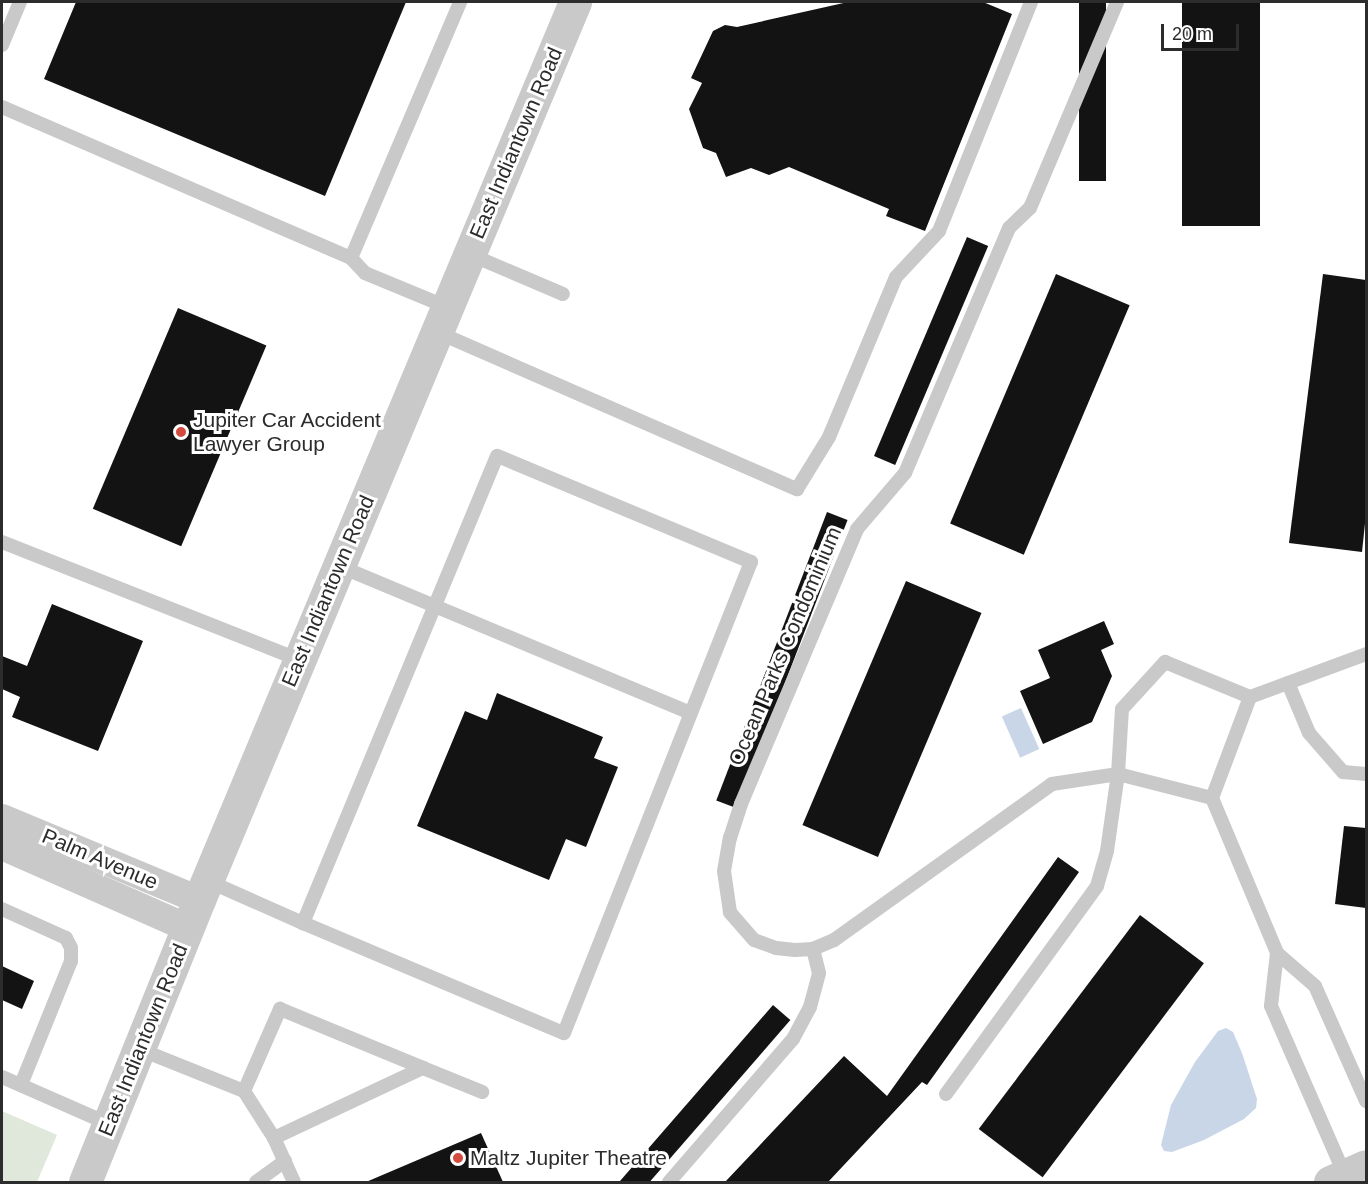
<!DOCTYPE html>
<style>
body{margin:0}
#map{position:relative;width:1368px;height:1184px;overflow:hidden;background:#fff;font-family:Helvetica,sans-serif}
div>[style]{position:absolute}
.green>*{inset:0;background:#dfe8da}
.water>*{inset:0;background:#c8d6e7;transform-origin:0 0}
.building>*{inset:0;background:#131313;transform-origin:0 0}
.service>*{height:14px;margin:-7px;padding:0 7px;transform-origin:7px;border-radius:7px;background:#c9c9c9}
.minor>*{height:28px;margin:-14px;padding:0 14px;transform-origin:14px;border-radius:14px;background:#c9c9c9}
.tertiary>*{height:33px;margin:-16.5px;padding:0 16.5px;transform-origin:16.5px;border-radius:16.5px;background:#c9c9c9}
.dots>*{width:16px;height:16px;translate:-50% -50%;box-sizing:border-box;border:3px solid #fff;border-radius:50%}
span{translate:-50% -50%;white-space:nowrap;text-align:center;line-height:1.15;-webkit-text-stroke:6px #fff;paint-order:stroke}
.street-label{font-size:21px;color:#2c2c2c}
.poi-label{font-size:21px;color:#2c2c2c}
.left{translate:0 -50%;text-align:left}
.frame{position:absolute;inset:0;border:3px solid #2c2c2c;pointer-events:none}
.scale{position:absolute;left:1161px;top:24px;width:78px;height:27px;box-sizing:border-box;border:3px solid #2c2c2c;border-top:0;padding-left:8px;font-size:18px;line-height:21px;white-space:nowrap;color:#2c2c2c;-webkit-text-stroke:4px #fff;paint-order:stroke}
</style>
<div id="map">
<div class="green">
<div style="clip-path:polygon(2px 1111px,57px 1135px,37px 1182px,2px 1182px)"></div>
</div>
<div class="water">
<div style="left:1021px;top:708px;width:45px;height:21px;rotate:66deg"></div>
<div style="clip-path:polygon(1226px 1028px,1233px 1032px,1242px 1053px,1257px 1099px,1256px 1108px,1244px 1119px,1204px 1140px,1172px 1152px,1164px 1151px,1161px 1145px,1171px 1105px,1195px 1062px,1218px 1031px)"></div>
</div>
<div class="building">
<div style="clip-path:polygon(76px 2px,406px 2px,325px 196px,44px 79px)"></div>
<div style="clip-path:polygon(848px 2px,983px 2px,1012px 14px,925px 231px,886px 216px,889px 209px,789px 167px,769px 175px,751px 168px,726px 177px,716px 153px,703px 148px,689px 109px,702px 83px,691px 78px,713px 31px,725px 25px,737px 27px)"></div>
<div style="left:1079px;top:2px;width:27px;height:179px"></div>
<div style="left:1182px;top:2px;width:78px;height:224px"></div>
<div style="left:967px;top:237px;width:23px;height:238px;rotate:23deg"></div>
<div style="left:1056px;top:274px;width:80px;height:271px;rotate:23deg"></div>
<div style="clip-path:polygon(1323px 274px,1366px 280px,1366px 514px,1362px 552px,1289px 543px)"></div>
<div style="left:178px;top:308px;width:96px;height:218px;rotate:23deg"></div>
<div style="left:827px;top:512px;width:22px;height:309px;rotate:21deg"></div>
<div style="left:906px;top:581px;width:82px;height:265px;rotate:23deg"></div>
<div style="clip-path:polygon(52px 604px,143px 641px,98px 751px,12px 717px,20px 697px,2px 689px,2px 656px,27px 666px)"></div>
<div style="clip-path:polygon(1104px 621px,1114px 644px,1101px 650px,1112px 676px,1092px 722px,1043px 744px,1020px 691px,1050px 678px,1038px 650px)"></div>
<div style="clip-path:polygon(497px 693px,603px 737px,594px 758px,618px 767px,586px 847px,566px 839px,549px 880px,417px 826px,465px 711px,487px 720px)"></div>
<div style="clip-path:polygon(1344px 826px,1366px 828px,1366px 908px,1335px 904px)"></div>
<div style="clip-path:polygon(1058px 857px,1079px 872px,927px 1085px,922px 1082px,828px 1182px,725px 1182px,844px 1056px,887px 1096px)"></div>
<div style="left:1140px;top:915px;width:80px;height:268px;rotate:37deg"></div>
<div style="clip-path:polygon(2px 966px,34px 981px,22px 1009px,2px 1000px)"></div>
<div style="left:773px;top:1005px;width:23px;height:239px;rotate:41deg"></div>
<div style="clip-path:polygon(481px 1133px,503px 1182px,366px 1182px)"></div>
</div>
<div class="service">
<div style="left:2px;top:45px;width:47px;rotate:-67.3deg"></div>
<div style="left:2px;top:107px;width:380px;rotate:23.4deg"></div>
<div style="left:469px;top:254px;width:102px;rotate:23.1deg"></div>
<div style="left:447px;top:307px;width:89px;rotate:-157.5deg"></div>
<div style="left:365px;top:273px;width:21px;rotate:-133deg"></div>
<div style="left:351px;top:258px;width:278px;rotate:-66.9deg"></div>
<div style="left:437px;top:332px;width:393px;rotate:23.6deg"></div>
<div style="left:797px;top:489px;width:61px;rotate:-58.4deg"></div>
<div style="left:829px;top:437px;width:173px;rotate:-67.3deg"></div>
<div style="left:896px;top:277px;width:63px;rotate:-46.9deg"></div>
<div style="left:939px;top:231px;width:247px;rotate:-68.1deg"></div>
<div style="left:2px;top:542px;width:321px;rotate:21.6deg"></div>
<div style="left:339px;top:566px;width:381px;rotate:22.7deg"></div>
<div style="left:1288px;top:683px;width:54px;rotate:67.2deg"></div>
<div style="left:1309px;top:733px;width:52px;rotate:48.9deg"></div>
<div style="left:1343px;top:772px;width:23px;rotate:5deg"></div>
<div style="left:1250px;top:697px;width:124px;rotate:-20.3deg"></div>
<div style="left:1212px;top:798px;width:168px;rotate:67.2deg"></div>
<div style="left:1277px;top:953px;width:50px;rotate:41deg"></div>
<div style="left:1315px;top:986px;width:126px;rotate:66.1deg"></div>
<div style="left:208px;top:881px;width:104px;rotate:23.9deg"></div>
<div style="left:303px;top:923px;width:283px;rotate:22.9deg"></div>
<div style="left:564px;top:1033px;width:507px;rotate:-68.35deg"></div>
<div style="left:751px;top:562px;width:275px;rotate:-157.3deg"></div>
<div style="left:497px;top:456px;width:506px;rotate:112.56deg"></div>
<div style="left:2px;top:909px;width:70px;rotate:24.4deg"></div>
<div style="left:66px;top:938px;width:11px;rotate:63deg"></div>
<div style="left:71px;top:948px;width:13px;rotate:90deg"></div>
<div style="left:71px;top:961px;width:134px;rotate:112deg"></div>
<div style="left:1277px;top:953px;width:53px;rotate:96.5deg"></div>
<div style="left:1271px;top:1006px;width:184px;rotate:66.4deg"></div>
<div style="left:139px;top:1049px;width:113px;rotate:21.8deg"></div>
<div style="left:244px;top:1091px;width:56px;rotate:57.4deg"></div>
<div style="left:274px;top:1138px;width:48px;rotate:65.6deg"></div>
<div style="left:2px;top:1077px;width:117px;rotate:23.7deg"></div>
<div style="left:244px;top:1091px;width:90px;rotate:-66.3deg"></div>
<div style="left:280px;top:1009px;width:155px;rotate:22.4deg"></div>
<div style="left:946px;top:1094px;width:257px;rotate:-54deg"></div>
<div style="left:1097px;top:886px;width:36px;rotate:-74deg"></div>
<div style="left:1107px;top:851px;width:78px;rotate:-81.9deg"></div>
<div style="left:1118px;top:774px;width:65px;rotate:-86.5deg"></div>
<div style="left:1122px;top:709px;width:64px;rotate:-47.5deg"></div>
<div style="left:1165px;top:662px;width:92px;rotate:22.4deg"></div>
<div style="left:1250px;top:697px;width:108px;rotate:110.6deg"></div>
<div style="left:1212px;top:798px;width:97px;rotate:-165.7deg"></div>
<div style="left:1118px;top:774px;width:67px;rotate:171.4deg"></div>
<div style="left:1052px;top:784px;width:268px;rotate:144.4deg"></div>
<div style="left:834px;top:940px;width:23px;rotate:157deg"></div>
<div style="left:813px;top:949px;width:18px;rotate:177deg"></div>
<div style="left:795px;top:950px;width:19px;rotate:-174deg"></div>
<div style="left:776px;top:948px;width:23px;rotate:-160deg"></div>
<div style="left:754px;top:940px;width:37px;rotate:-131deg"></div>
<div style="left:730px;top:912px;width:41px;rotate:-98.3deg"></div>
<div style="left:724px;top:871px;width:34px;rotate:-80deg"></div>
<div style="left:730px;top:838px;width:36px;rotate:-72deg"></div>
<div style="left:741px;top:804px;width:298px;rotate:-67.1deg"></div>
<div style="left:857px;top:529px;width:74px;rotate:-49.4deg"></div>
<div style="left:905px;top:473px;width:266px;rotate:-67deg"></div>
<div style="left:1009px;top:228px;width:29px;rotate:-44deg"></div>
<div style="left:1030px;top:208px;width:224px;rotate:-67.1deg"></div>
<div style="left:274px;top:1138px;width:165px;rotate:-25.2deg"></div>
<div style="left:423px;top:1068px;width:64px;rotate:22.1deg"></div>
<div style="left:256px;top:1182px;width:36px;rotate:-36deg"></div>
<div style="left:669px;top:1182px;width:189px;rotate:-49.1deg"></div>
<div style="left:793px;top:1039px;width:36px;rotate:-62deg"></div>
<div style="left:810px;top:1007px;width:35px;rotate:-75deg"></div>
<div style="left:819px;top:973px;width:25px;rotate:-104deg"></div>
</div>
<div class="minor">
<div style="left:2px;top:818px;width:213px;rotate:22.6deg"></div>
<div style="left:2px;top:846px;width:203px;rotate:23.8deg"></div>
</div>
<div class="tertiary">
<div style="left:85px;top:1182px;width:304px;rotate:-68deg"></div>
<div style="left:199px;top:900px;width:974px;rotate:-67.28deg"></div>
<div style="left:1330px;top:1182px;width:39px;rotate:-24deg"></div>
</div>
<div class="dots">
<div style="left:181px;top:432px;background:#d34a3e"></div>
<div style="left:458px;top:1158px;background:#d34a3e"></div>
</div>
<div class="street-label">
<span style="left:516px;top:143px;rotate:-67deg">East Indiantown Road</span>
<span style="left:328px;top:591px;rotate:-67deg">East Indiantown Road</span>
<span style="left:785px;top:646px;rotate:-67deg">Ocean Parks Condominium</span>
<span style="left:100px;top:859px;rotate:23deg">Palm Avenue</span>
<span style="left:143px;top:1040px;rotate:-68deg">East Indiantown Road</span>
</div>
<div class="poi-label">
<span class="left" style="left:193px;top:432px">Jupiter Car Accident<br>Lawyer Group</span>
<span class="left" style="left:470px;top:1158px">Maltz Jupiter Theatre</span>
</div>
<div class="frame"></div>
<div class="scale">20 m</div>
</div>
